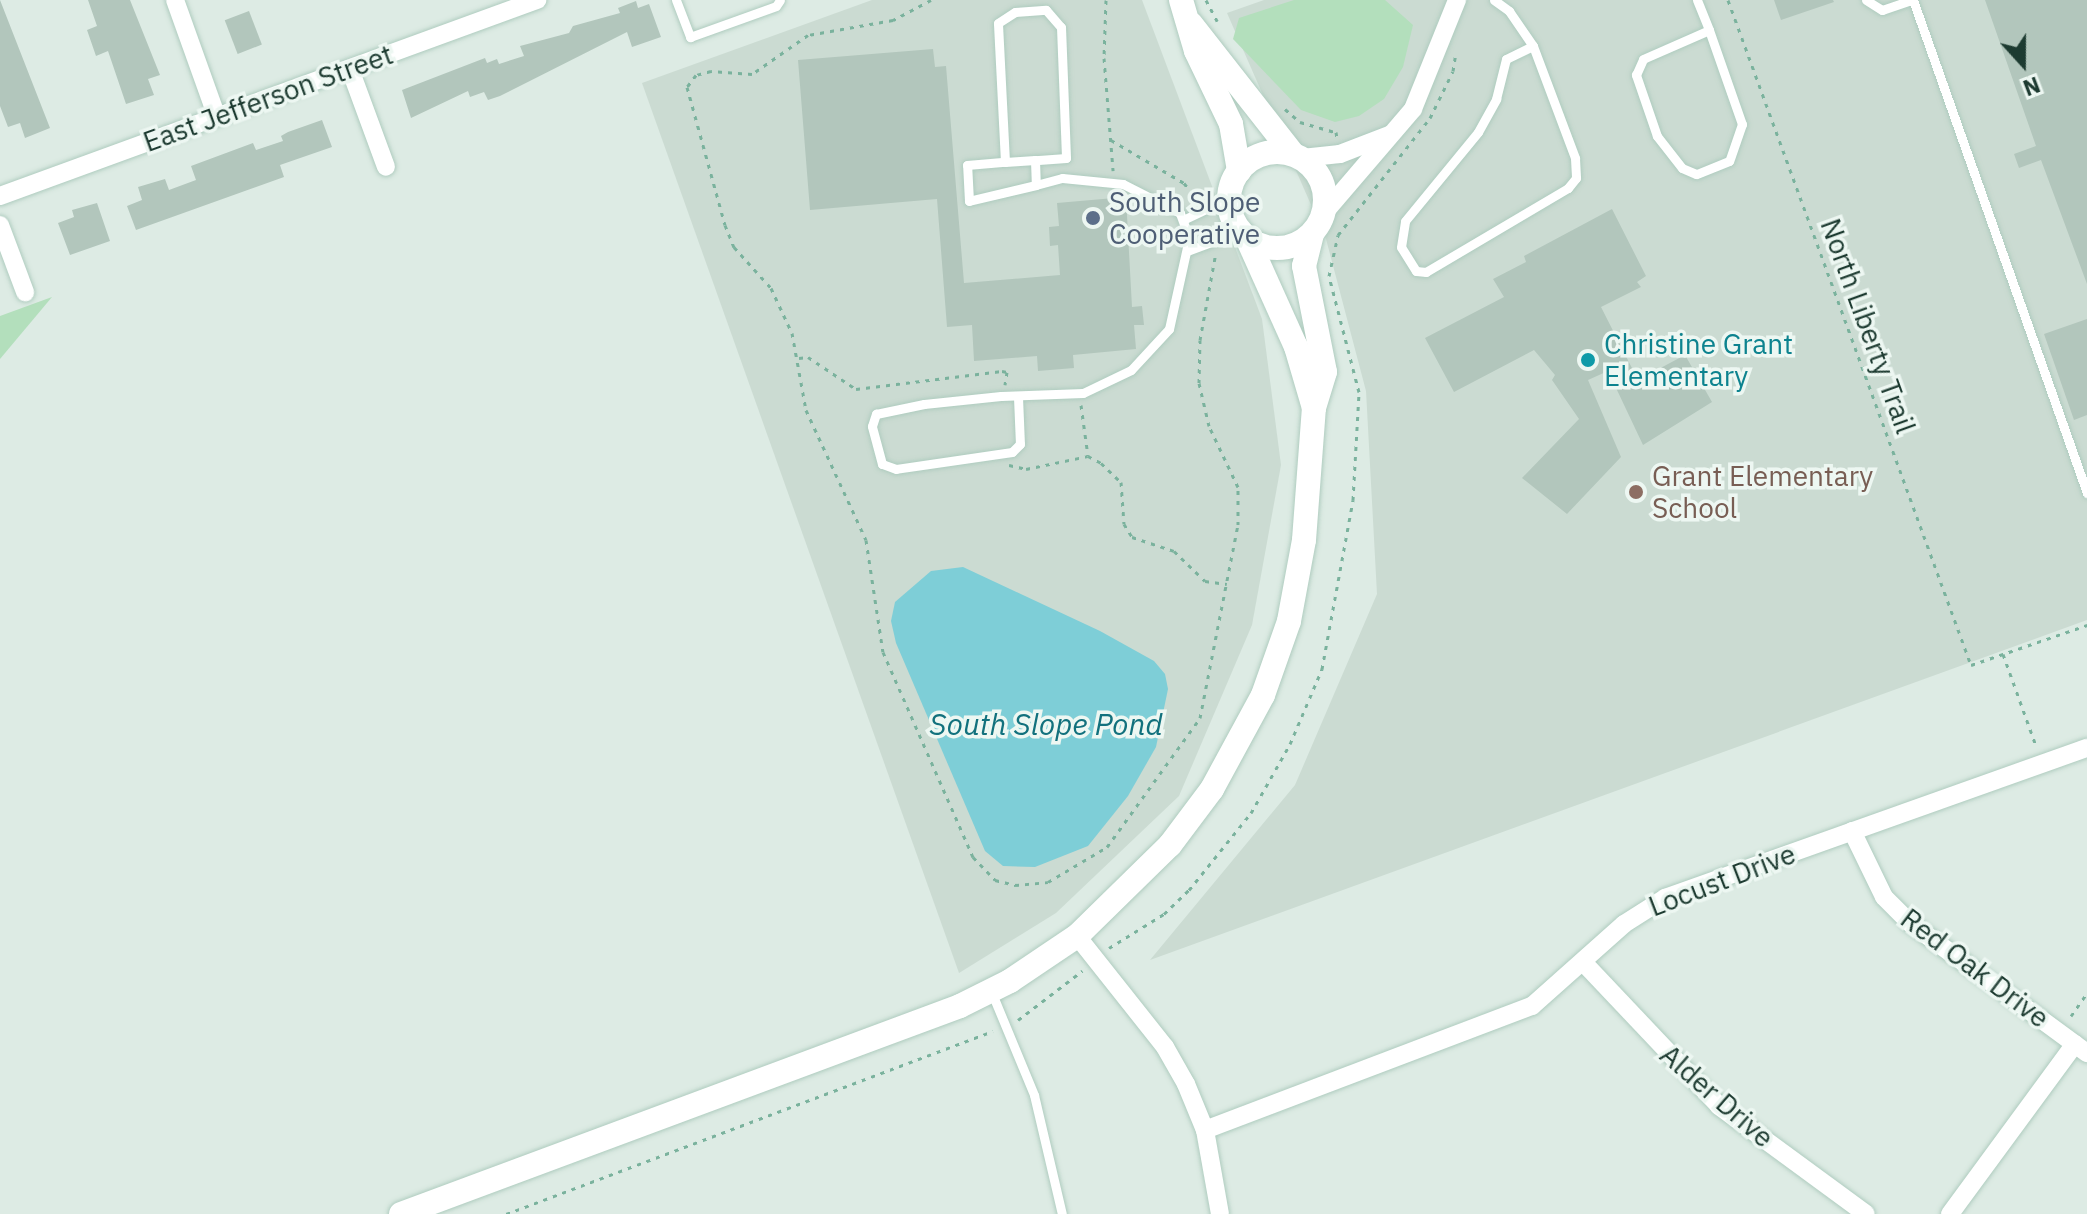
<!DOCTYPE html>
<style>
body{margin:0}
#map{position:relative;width:2087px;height:1214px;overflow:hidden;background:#ddebe4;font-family:"IBM Plex Sans",sans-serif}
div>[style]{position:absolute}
.built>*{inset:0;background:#cbdbd2}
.green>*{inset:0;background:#b3dfbc}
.water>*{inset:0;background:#7eced7}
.building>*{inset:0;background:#b2c6bc;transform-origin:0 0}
.path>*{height:3px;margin-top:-1.5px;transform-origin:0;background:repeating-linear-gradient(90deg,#7ab29d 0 4px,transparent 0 10px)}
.roads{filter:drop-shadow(0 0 2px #afccbf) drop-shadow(0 0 2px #afccbf)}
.service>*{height:9px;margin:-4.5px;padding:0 4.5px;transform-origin:4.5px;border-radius:4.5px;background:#fff}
.minor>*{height:18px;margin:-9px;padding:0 9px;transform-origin:9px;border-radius:9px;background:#fff}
.secondary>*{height:24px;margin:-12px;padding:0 12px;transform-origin:12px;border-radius:12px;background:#fff}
.secondary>.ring{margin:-12px;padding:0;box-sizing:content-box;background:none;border:24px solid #fff;border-radius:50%}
.dots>*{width:22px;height:22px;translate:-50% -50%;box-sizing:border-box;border:4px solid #edf7f2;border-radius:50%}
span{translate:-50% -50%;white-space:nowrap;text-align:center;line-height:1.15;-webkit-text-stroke:7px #edf7f2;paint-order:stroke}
.street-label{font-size:28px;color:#1d3b31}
.service-label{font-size:28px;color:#4e5e75}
.left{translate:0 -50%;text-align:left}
.culture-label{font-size:28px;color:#0d838f}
.education-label{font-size:28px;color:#785e54}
.water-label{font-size:30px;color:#12717d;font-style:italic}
.north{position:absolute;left:1983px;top:24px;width:80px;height:80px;-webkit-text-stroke:6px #edf7f2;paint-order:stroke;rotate:159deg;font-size:22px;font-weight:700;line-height:32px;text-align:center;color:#1d3b31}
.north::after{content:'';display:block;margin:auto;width:28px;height:36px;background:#1d3b31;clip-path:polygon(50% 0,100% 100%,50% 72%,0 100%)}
</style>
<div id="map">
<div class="built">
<div style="clip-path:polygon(872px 0,1142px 0,1262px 319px,1281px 465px,1252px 625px,1179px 796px,1056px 913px,959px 973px,642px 83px)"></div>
<div style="clip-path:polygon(1264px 0,2087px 0,2087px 620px,1150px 960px,1295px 785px,1377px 594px,1366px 391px,1326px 239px,1227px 13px)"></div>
</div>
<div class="green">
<div style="clip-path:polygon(1294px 0,1385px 0,1413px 25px,1403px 67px,1384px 99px,1359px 116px,1335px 122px,1301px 110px,1233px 39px,1239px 18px)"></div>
<div style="clip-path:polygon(52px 297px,0 359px,0 316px)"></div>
</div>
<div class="water">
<div style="clip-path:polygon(963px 567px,1100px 631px,1154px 661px,1165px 674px,1168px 689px,1156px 747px,1128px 796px,1088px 846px,1035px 867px,1003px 866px,985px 851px,896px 643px,891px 621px,895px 602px,931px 571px)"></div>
</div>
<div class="building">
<div style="clip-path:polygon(0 0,50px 128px,25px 138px,20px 123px,8px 127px,0 106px)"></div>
<div style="clip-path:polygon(88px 0,130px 0,160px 75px,148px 79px,154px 95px,126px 104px,108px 51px,96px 56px,87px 30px,97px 26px)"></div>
<div style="clip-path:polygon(1774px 0,1833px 0,1834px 2px,1781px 20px)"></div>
<div style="clip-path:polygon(1985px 0,2087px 0,2087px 284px,2041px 160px,2019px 168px,2014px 154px,2036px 146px)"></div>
<div style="clip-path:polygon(636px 1px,638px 8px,649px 4px,661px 37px,632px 47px,627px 32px,500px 96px,488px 100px,484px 92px,470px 97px,468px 91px,411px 118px,402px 90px,485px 58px,487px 63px,497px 59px,499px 64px,524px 56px,520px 46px,569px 33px,573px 26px,620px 13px,618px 8px)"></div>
<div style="left:249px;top:11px;width:36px;height:26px;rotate:69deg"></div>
<div style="clip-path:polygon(933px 49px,935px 67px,946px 66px,964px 283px,1060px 275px,1058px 245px,1050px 246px,1049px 227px,1059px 226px,1057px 203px,1126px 197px,1132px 307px,1142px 306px,1144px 325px,1134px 325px,1136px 349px,1073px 355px,1074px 368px,1038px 371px,1037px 356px,974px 361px,972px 325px,947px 327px,937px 199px,810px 210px,798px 60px)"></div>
<div style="clip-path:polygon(322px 120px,332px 147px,280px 165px,284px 177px,136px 230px,127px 206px,142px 200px,138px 187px,165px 179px,169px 190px,196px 180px,191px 166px,253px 143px,256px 150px,283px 141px,281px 136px,288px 132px)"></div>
<div style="clip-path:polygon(97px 203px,110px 241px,70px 255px,58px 223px,74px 217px,72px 210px)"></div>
<div style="clip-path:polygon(1612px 209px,1646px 276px,1637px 282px,1641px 287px,1601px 307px,1638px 380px,1685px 355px,1712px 402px,1643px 445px,1608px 371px,1588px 380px,1621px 457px,1567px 514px,1522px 478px,1579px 419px,1552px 380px,1555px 375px,1534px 350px,1454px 392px,1425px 338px,1504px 297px,1493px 279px,1526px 262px,1524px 256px)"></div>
<div style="clip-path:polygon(2087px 319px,2087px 415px,2074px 420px,2044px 334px)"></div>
</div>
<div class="path">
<div style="left:931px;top:0;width:43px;rotate:152.2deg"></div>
<div style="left:893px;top:20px;width:86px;rotate:170deg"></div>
<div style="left:808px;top:35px;width:68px;rotate:145.1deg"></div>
<div style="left:752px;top:74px;width:41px;rotate:-175.8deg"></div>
<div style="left:711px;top:71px;width:16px;rotate:165deg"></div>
<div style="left:696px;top:75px;width:15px;rotate:127deg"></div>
<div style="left:687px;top:87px;width:143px;rotate:74.6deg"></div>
<div style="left:725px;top:225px;width:24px;rotate:68deg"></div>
<div style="left:734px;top:247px;width:55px;rotate:47.9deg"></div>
<div style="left:771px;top:288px;width:50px;rotate:65deg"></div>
<div style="left:792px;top:333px;width:78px;rotate:79.7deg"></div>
<div style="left:806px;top:410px;width:143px;rotate:65.2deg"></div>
<div style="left:866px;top:540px;width:113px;rotate:81.4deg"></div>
<div style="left:883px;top:652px;width:224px;rotate:66.3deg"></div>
<div style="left:973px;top:857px;width:32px;rotate:46deg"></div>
<div style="left:995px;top:880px;width:21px;rotate:14deg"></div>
<div style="left:1015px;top:885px;width:33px;rotate:-5deg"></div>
<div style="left:1048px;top:882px;width:69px;rotate:-30.7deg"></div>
<div style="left:1107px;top:847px;width:159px;rotate:-54.2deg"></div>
<div style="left:1200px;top:718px;width:197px;rotate:-78.9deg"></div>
<div style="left:1238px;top:525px;width:38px;rotate:-90deg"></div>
<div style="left:1238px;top:487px;width:68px;rotate:-115.4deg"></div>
<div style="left:1209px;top:426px;width:44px;rotate:-103.1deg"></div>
<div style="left:1199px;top:383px;width:43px;rotate:-88.7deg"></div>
<div style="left:1200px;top:340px;width:89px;rotate:-79.7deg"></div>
<div style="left:1106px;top:0;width:58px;rotate:92deg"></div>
<div style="left:1104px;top:58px;width:113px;rotate:85.4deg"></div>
<div style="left:1206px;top:0;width:24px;rotate:62deg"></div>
<div style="left:1728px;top:0;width:708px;rotate:69.93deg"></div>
<div style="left:1971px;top:665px;width:123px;rotate:-19deg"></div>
<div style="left:1285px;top:109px;width:20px;rotate:41deg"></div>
<div style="left:1300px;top:122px;width:37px;rotate:16deg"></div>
<div style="left:1336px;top:132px;width:6px;rotate:81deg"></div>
<div style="left:1111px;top:140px;width:85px;rotate:30.5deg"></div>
<div style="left:1184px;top:183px;width:23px;rotate:52deg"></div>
<div style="left:799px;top:358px;width:9px;rotate:-6deg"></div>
<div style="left:808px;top:357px;width:58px;rotate:33.7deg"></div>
<div style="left:856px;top:389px;width:147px;rotate:-7deg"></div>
<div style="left:1002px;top:371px;width:5px;rotate:11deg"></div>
<div style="left:1007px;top:372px;width:13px;rotate:99deg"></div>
<div style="left:1081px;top:405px;width:51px;rotate:82.2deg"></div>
<div style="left:1009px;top:465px;width:17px;rotate:13deg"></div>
<div style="left:1026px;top:469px;width:63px;rotate:-11.8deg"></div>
<div style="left:1088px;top:456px;width:15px;rotate:28deg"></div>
<div style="left:1101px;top:463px;width:28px;rotate:44deg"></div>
<div style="left:1121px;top:482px;width:42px;rotate:85.9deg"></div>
<div style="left:1124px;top:524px;width:15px;rotate:58deg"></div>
<div style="left:1132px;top:537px;width:44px;rotate:18.4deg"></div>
<div style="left:1174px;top:551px;width:43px;rotate:44.1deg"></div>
<div style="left:1205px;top:581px;width:22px;rotate:8deg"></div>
<div style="left:2003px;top:654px;width:95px;rotate:70.2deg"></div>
<div style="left:1109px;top:948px;width:65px;rotate:-31.7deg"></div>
<div style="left:1164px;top:914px;width:35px;rotate:-44deg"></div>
<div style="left:1189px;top:890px;width:99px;rotate:-51.2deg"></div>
<div style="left:1251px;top:813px;width:79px;rotate:-60.5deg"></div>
<div style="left:1290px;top:744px;width:82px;rotate:-66.9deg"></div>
<div style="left:1322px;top:669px;width:172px;rotate:-79.6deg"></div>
<div style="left:1353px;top:500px;width:108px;rotate:-86.8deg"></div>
<div style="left:1359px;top:392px;width:120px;rotate:-104.5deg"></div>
<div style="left:1329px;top:276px;width:42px;rotate:-77.6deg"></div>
<div style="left:1338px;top:235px;width:149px;rotate:-51.8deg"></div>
<div style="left:1430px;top:118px;width:52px;rotate:-63.9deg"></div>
<div style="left:1453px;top:71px;width:18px;rotate:-81deg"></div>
<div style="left:2071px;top:1016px;width:28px;rotate:-55deg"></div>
<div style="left:1018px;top:1020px;width:81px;rotate:-37.4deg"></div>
<div style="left:506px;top:1214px;width:520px;rotate:-20.59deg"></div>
</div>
<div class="roads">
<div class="service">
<div style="left:676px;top:0;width:40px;rotate:69deg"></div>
<div style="left:690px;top:37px;width:91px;rotate:-19.8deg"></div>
<div style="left:776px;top:6px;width:7px;rotate:-56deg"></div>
<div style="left:1494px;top:0;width:19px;rotate:36deg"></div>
<div style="left:1509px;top:11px;width:42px;rotate:55.6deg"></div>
<div style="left:1697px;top:0;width:32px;rotate:68deg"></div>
<div style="left:1709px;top:30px;width:100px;rotate:70.7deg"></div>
<div style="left:1742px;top:124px;width:39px;rotate:109deg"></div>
<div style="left:1729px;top:161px;width:35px;rotate:158deg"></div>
<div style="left:1696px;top:174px;width:15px;rotate:-157deg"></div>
<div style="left:1682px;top:168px;width:41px;rotate:-128deg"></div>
<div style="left:1657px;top:136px;width:65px;rotate:-109deg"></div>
<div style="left:1636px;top:75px;width:17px;rotate:-66deg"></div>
<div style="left:1643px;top:59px;width:72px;rotate:-23.7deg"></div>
<div style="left:1866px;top:0;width:19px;rotate:32deg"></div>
<div style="left:1882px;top:10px;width:31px;rotate:-19deg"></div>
<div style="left:1913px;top:0;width:523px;rotate:70.56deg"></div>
<div style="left:1533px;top:46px;width:120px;rotate:69.4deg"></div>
<div style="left:1575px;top:158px;width:20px;rotate:87deg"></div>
<div style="left:1576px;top:178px;width:13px;rotate:129deg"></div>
<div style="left:1568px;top:188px;width:165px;rotate:149.4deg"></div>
<div style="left:1426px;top:272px;width:10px;rotate:-174deg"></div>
<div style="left:1416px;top:271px;width:28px;rotate:-122deg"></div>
<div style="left:1401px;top:247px;width:26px;rotate:-81deg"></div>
<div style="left:1405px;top:221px;width:115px;rotate:-50.6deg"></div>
<div style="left:1478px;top:132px;width:38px;rotate:-61deg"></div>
<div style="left:1496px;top:99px;width:41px;rotate:-76deg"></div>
<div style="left:1506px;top:59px;width:30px;rotate:-26deg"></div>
<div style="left:1005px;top:162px;width:30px;rotate:-4deg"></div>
<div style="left:1185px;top:219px;width:49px;rotate:-25.5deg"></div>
<div style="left:1187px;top:251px;width:58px;rotate:-20.3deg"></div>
<div style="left:1018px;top:397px;width:47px;rotate:87.6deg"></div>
<div style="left:1020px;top:444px;width:11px;rotate:135deg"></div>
<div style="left:1012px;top:452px;width:117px;rotate:171.7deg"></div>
<div style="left:896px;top:469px;width:15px;rotate:-160deg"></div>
<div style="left:882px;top:464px;width:39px;rotate:-105deg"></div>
<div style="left:872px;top:426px;width:13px;rotate:-72deg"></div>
<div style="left:876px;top:414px;width:49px;rotate:-11.8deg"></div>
<div style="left:924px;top:404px;width:77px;rotate:-5.9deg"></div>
<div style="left:1001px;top:396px;width:82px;rotate:-2.1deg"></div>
<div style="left:1083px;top:393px;width:53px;rotate:-25.6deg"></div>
<div style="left:1131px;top:370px;width:56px;rotate:-47.2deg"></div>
<div style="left:1169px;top:329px;width:93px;rotate:-77.6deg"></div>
<div style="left:1189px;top:238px;width:27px;rotate:-110deg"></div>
<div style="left:1180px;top:213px;width:64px;rotate:-153deg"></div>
<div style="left:1123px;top:184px;width:61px;rotate:-174.4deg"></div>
<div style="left:1062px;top:178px;width:27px;rotate:165deg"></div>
<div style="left:1036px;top:185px;width:69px;rotate:166.6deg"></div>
<div style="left:969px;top:201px;width:36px;rotate:-93deg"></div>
<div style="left:967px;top:165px;width:38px;rotate:-5deg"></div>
<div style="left:1005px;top:162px;width:139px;rotate:-92.9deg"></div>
<div style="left:998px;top:23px;width:20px;rotate:-33deg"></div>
<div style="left:1015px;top:12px;width:31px;rotate:-4deg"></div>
<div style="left:1046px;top:10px;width:23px;rotate:49deg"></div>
<div style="left:1061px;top:27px;width:131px;rotate:87.8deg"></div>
<div style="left:1066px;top:158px;width:31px;rotate:176deg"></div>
<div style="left:1035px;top:160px;width:25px;rotate:88deg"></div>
<div style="left:991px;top:991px;width:113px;rotate:67.5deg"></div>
<div style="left:1034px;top:1095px;width:122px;rotate:76.8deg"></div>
</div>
<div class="minor">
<div style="left:175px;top:0;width:124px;rotate:70.3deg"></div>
<div style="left:350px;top:69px;width:104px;rotate:69.8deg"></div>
<div style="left:1302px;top:158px;width:38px;rotate:-6deg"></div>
<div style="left:1340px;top:154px;width:53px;rotate:-21.2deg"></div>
<div style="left:0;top:196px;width:572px;rotate:-20.05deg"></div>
<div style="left:1324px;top:213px;width:137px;rotate:-49.4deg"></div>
<div style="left:1413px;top:109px;width:118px;rotate:-68deg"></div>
<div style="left:0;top:225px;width:72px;rotate:69.5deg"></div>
<div style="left:1852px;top:831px;width:73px;rotate:64.1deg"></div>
<div style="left:1884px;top:897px;width:37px;rotate:45deg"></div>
<div style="left:1910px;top:923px;width:220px;rotate:36.3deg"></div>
<div style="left:1077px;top:936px;width:142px;rotate:51.6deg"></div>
<div style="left:1165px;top:1047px;width:43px;rotate:60.4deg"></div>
<div style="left:1186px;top:1084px;width:50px;rotate:67.6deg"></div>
<div style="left:1205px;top:1130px;width:85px;rotate:79.9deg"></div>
<div style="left:1583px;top:962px;width:198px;rotate:46.6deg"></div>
<div style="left:1719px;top:1106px;width:182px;rotate:36.3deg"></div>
<div style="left:1205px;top:1130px;width:350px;rotate:-20.8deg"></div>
<div style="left:1532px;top:1006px;width:123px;rotate:-41.7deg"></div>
<div style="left:1624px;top:924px;width:49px;rotate:-32.4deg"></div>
<div style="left:1665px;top:898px;width:448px;rotate:-19.6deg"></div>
<div style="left:1950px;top:1214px;width:211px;rotate:-53.7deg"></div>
</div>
<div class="secondary">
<div style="left:1181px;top:0;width:53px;rotate:73.6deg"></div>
<div style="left:1196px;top:51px;width:81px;rotate:64.4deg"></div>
<div style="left:1231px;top:124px;width:48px;rotate:80.3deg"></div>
<div style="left:1191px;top:24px;width:165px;rotate:51.9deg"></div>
<div class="ring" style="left:1229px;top:152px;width:72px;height:72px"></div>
<div style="left:1312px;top:234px;width:33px;rotate:104deg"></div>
<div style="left:1304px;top:266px;width:108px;rotate:78.8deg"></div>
<div style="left:1325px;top:372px;width:38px;rotate:107deg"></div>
<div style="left:401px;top:1214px;width:596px;rotate:-20.41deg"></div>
<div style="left:960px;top:1006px;width:56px;rotate:-26.6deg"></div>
<div style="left:1010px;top:981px;width:81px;rotate:-33.9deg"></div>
<div style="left:1077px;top:936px;width:130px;rotate:-44.4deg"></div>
<div style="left:1170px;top:845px;width:70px;rotate:-53.1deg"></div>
<div style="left:1212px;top:789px;width:107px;rotate:-61.5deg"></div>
<div style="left:1263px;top:695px;width:78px;rotate:-70.6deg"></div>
<div style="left:1289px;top:621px;width:82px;rotate:-79.5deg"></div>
<div style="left:1304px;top:540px;width:132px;rotate:-85.7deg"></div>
<div style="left:1314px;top:408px;width:64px;rotate:-106.4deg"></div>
<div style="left:1296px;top:347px;width:120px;rotate:-114.2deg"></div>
</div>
</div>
<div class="dots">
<div style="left:1093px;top:218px;background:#5c6f8a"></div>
<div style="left:1588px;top:360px;background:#0f9aa8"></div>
<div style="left:1636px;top:492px;background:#8d6e63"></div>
</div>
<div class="street-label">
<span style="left:268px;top:98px;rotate:-20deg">East Jefferson Street</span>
<span style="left:1868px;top:326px;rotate:70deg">North Liberty Trail</span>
<span style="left:1722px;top:880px;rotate:-21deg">Locust Drive</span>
<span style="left:1975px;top:968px;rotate:37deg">Red Oak Drive</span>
<span style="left:1717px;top:1096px;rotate:41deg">Alder Drive</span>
</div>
<div class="service-label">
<span class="left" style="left:1109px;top:218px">South Slope<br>Cooperative</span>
</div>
<div class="culture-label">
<span class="left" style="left:1604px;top:360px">Christine Grant<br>Elementary</span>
</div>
<div class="education-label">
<span class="left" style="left:1652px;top:492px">Grant Elementary<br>School</span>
</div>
<div class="water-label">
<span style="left:1046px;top:724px">South Slope Pond</span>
</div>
<div class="north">N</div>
</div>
